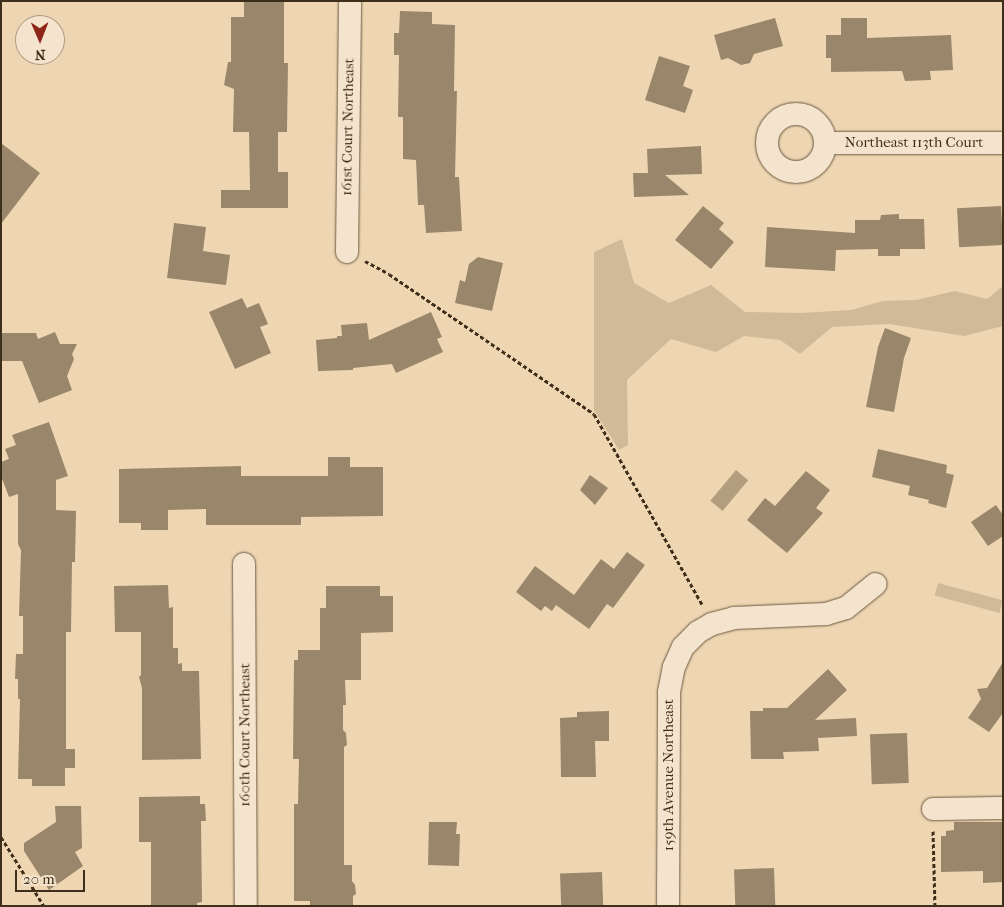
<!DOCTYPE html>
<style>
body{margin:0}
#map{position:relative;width:1004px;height:907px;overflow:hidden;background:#efd6b2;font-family:"IM FELL French Canon",serif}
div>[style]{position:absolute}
.green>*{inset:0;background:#d1ba98;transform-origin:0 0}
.water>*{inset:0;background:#b39d7f;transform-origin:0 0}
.building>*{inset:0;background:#9a866a;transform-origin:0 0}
.path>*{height:3px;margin-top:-1.5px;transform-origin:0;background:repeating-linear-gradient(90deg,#3e2f1b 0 4px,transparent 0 6.5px)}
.roads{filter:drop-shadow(0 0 1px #6a5941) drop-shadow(0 0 1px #6a5941)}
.minor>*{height:22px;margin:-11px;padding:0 11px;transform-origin:11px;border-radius:11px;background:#f5e4cd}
.minor>.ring{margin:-11px;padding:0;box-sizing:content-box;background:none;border:22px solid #f5e4cd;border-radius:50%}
span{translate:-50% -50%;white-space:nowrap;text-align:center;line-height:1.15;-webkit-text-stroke:5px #f5e4cd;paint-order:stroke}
.street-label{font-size:15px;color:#3e2f1b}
.frame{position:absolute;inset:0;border:2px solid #3e2f1b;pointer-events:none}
.north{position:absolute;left:15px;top:15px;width:50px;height:50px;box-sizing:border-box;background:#f5e4cd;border:1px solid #ac9c86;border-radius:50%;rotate:179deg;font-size:14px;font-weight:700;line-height:20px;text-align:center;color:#3e2f1b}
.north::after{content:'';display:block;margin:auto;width:18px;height:22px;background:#8f2418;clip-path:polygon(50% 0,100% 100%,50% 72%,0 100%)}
.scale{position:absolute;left:15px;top:870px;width:70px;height:22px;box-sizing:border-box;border:2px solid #3e2f1b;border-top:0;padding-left:6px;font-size:15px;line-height:18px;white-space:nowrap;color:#3e2f1b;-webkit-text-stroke:4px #f5e4cd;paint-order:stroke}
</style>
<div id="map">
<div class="green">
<div style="clip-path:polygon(622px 239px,634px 283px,669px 303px,711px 285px,745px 312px,801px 313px,851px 310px,883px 301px,916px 300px,955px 291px,987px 299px,1003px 286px,1003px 326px,964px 336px,889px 324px,832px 327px,800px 354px,780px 340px,744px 336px,716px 352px,671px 339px,627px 380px,628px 445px,619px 450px,594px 410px,594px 252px)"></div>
<div style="left:938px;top:583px;width:67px;height:13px;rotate:15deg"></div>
</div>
<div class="water">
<div style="left:736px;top:470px;width:16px;height:40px;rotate:40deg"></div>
</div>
<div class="building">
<div style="clip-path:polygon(244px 1px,284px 1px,284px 63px,288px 63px,287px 132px,278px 132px,278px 172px,288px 172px,288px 208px,221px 208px,221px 190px,250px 190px,249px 132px,233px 132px,234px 89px,224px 85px,228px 62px,231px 62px,231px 17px,244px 17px)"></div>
<div style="clip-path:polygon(400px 11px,432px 12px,432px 24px,455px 25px,454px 91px,457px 91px,455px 177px,459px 177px,462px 231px,426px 233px,424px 205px,418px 205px,416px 160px,403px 159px,403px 117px,398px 117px,399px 55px,394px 55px,394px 33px,399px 33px)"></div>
<div style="clip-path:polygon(775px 18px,783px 46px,754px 54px,750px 63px,741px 65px,728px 58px,721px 60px,714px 35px)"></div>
<div style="clip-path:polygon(841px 18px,867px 18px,867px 38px,951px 35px,953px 70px,930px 71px,931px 80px,905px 81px,902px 71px,831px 72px,831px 58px,826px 58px,826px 35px,841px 35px)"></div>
<div style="clip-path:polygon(659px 56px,690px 66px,683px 86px,693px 90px,685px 113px,645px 100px)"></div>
<div style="clip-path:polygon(1px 143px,40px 173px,1px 224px)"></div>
<div style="clip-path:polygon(701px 146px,702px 174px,665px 175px,689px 195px,634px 197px,633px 173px,648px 173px,647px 149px)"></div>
<div style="clip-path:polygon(703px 206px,724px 223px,719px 229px,734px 242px,711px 269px,675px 240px)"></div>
<div style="left:1001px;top:206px;width:39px;height:44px;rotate:87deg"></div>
<div style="clip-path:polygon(899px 214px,899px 219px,924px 219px,925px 249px,900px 249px,900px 256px,878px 256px,878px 249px,836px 250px,835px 271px,765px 267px,767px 227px,855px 233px,855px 220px,880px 220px,881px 215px)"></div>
<div style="clip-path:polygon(174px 223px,206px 227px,203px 251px,230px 255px,226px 285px,167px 278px)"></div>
<div style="clip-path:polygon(478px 257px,503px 263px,492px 311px,455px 303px,460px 280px,465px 282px,469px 264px)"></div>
<div style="clip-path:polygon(242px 298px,247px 308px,259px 303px,268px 324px,260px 327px,271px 353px,235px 369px,209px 312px)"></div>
<div style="clip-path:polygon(431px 312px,442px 337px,437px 339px,443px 352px,396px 373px,392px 364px,353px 368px,353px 370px,318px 371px,316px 340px,337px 338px,337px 336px,342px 336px,341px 325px,367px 323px,369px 340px)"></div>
<div style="clip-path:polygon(885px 328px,911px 338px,904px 358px,894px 412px,866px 407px,878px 347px)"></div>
<div style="clip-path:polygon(55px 332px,60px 344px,77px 344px,72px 354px,74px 359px,67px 376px,72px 390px,39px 403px,22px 361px,1px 361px,1px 333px,36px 333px,38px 339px)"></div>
<div style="clip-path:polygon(49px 422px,68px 476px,56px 480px,56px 510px,76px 511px,75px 562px,72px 562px,71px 632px,66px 632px,66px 749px,75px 749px,75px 768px,65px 768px,65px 786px,32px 786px,32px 779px,18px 779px,20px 699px,18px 699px,18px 679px,15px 679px,16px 654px,23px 654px,23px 616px,19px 616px,21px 550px,18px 544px,18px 494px,9px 497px,1px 476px,1px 462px,9px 459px,5px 449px,16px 445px,12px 435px)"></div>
<div style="clip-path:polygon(878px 449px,947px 465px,946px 473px,954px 475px,946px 508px,928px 503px,929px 500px,908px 495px,910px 486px,872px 477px)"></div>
<div style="clip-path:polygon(328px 457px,350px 457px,350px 467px,383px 467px,383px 516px,301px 517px,301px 525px,206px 525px,206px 509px,168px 510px,168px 530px,141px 530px,141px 523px,119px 523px,119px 469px,241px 466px,241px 476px,328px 476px)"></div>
<div style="clip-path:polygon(806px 471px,830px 490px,816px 508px,823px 513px,787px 553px,747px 520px,765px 498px,775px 506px)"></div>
<div style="clip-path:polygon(590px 475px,608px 488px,595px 505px,580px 490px)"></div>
<div style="clip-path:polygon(996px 505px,1003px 515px,1003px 536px,988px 546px,971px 522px)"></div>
<div style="clip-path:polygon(627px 552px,645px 565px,613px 608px,607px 604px,589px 629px,556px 605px,552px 611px,545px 606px,541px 611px,516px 592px,535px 566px,574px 595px,601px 559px,614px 569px)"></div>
<div style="clip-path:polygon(168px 585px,169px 608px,173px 607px,173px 648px,178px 648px,178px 664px,182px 663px,182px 671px,199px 671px,201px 759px,142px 760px,142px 688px,139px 677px,141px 675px,141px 632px,115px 632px,114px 586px)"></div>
<div style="clip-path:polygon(326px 586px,380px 586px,380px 596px,393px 596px,393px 632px,361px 633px,361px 680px,345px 680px,346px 705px,343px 705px,343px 730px,346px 733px,347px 745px,344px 747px,344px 865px,352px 865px,352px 881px,355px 885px,356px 894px,353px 896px,353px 906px,310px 906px,310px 901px,294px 901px,294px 804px,298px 804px,299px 759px,293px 759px,294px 660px,298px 660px,298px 650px,320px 650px,320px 608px,326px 608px)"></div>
<div style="clip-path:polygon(1003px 662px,1003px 713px,989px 732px,968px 718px,981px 699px,977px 689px,987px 688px)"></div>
<div style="clip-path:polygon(828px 669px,847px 690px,815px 720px,856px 718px,857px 736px,818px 738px,819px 751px,783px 752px,784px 759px,751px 759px,750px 711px,763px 711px,763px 708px,787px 708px)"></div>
<div style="clip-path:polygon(609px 711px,609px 741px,595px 741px,596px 777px,561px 777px,560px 718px,577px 717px,577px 712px)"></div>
<div style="left:907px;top:733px;width:50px;height:37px;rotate:88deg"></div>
<div style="clip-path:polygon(200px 796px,200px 804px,205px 804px,206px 821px,201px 821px,202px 902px,197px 903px,197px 906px,151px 906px,151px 842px,139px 842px,139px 797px)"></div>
<div style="clip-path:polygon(55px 806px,81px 806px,82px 848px,75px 852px,83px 866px,49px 890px,24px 851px,24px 843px,56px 822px)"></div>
<div style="clip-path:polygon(429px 822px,457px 822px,456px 834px,460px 834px,459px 866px,428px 865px)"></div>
<div style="clip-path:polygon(954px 822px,1003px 822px,1003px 882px,983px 883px,983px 871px,941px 872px,941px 836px,946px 836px,946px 831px,954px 830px)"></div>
<div style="left:774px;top:868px;width:38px;height:40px;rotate:88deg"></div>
<div style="left:602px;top:872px;width:34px;height:42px;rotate:88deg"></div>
</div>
<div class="path">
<div style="left:365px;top:261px;width:27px;rotate:28deg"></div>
<div style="left:389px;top:274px;width:248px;rotate:34.3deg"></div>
<div style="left:594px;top:414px;width:219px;rotate:60.4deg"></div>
<div style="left:933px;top:831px;width:75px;rotate:88.5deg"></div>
<div style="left:1px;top:837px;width:81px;rotate:58.1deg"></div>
</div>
<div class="roads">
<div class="minor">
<div class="ring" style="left:767px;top:114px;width:36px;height:36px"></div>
<div style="left:825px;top:143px;width:178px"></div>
<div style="left:347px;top:252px;width:251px;rotate:-89.3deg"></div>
<div style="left:244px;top:564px;width:342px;rotate:89.7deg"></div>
<div style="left:933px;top:809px;width:70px;rotate:-0.8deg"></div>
<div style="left:668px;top:906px;width:214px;rotate:-89.7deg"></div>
<div style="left:669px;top:692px;width:25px;rotate:-79deg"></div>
<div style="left:674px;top:667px;width:22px;rotate:-66deg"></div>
<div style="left:683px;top:647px;width:21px;rotate:-45deg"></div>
<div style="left:698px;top:632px;width:16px;rotate:-30deg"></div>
<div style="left:712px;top:624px;width:23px;rotate:-15deg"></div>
<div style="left:734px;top:618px;width:92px;rotate:-2.5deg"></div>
<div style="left:826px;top:614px;width:21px;rotate:-17deg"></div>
<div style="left:846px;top:608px;width:38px;rotate:-39deg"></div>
</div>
</div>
<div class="street-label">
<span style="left:348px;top:127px;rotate:-89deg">161st Court Northeast</span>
<span style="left:914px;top:143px">Northeast 113th Court</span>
<span style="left:245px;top:735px;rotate:-90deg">160th Court Northeast</span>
<span style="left:669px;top:775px;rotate:-90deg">159th Avenue Northeast</span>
</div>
<div class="frame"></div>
<div class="north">N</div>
<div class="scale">20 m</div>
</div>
